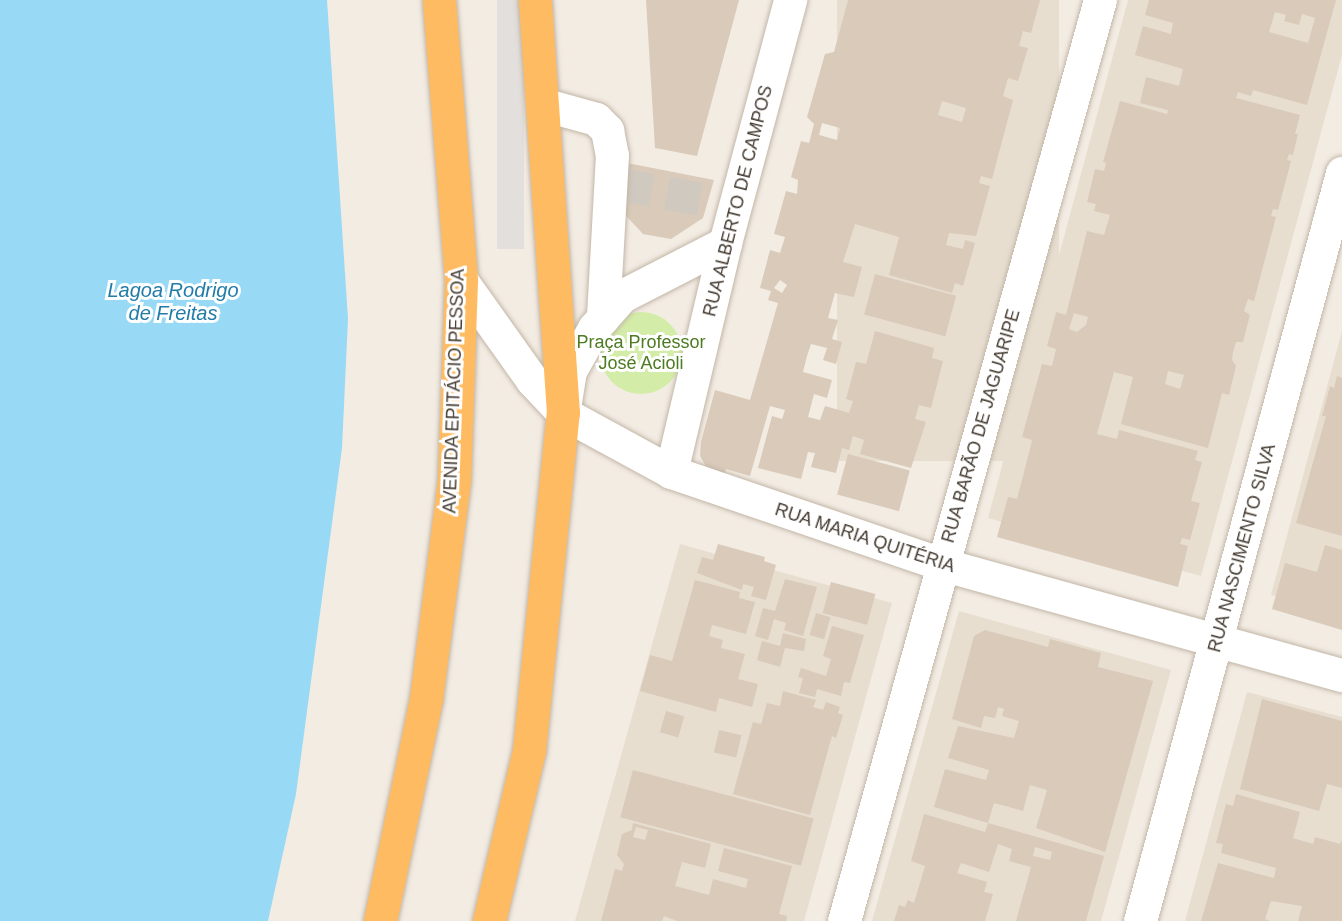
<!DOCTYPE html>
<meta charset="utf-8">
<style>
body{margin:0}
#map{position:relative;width:1342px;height:921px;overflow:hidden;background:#f3ece3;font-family:Arial,sans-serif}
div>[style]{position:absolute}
.residential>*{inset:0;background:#e7ded0;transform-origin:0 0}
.green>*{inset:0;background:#d3eca7}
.round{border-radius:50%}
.parking>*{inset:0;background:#e3dfdc;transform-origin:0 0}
.water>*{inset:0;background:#98d9f6}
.building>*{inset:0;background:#d9caba;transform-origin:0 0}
.minor-tunnel>*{height:33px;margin-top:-16.5px;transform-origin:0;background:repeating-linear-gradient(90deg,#d0c9c0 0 33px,transparent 0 49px)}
.roads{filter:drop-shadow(0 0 2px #c2b6a7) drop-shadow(0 0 2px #c2b6a7)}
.minor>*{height:33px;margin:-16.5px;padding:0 16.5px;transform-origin:16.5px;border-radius:16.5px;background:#fff}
.highway>*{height:33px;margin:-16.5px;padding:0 16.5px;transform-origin:16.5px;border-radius:16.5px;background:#ffbb62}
span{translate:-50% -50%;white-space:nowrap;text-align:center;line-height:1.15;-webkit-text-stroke:6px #fff;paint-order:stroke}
.street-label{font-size:18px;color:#453c32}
.park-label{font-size:18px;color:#4c7b21}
.water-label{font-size:20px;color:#217ca8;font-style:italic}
</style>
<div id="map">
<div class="residential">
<div style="left:837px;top:0;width:222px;height:461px"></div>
<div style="clip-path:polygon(1128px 0,1342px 0,1342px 55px,1201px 576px,988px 518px)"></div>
<div style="clip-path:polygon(1342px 331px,1342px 615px,1271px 595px)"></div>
<div style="clip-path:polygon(680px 544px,892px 603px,804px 921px,575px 921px)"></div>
<div style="clip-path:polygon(959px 611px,1171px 670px,1101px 921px,872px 921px)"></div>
<div style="clip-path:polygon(1247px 692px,1342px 717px,1342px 921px,1185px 921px)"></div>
</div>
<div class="green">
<div class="round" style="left:600px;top:312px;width:82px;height:82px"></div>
</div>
<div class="parking">
<div style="left:497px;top:0;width:27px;height:249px"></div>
</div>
<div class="water">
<div style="clip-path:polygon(0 0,327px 0,348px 319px,342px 448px,296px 794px,268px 921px,0 921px)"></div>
</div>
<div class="building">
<div style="clip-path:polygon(646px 0,739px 0,697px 156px,655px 148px)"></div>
<div style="clip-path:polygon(evenodd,848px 0,1040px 0,1031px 33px,1023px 31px,1019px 46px,1028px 48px,1018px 81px,1008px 78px,1003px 96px,1013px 100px,992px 179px,981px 176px,979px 183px,990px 186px,976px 236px,949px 233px,946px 245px,963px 249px,965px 240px,975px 243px,963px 286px,955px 283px,952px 293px,889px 275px,899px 237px,855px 224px,843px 262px,862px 267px,854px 297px,835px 293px,828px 318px,838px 320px,832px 339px,842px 342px,836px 364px,823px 360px,827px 348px,811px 344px,807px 356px,803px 372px,832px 380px,827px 398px,814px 394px,808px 417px,820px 420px,825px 406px,849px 413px,853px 401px,846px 399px,856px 362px,866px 364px,875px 331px,934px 348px,932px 358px,943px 361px,931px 408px,919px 405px,915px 419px,926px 422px,911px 468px,860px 454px,864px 440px,853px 436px,849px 450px,842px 448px,836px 473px,811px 467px,815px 453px,808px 452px,801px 479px,758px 468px,772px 416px,782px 419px,785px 410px,770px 406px,750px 476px,726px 469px,724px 477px,707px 468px,700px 456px,701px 442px,715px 390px,750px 400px,778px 303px,768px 300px,771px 291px,760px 288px,770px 250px,780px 253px,785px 237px,774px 234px,786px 191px,797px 194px,798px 180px,791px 177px,801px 141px,809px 143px,814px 124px,807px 117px,825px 54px,834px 52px,848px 0,942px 101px,966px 108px,962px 122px,938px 115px,942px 101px,848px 0,822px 123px,840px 128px,837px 140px,819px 135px,822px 123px,848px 0,780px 280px,787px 285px,782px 293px,774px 288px,780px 280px)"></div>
<div style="clip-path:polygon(evenodd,1149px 0,1336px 0,1307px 105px,1253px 90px,1251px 96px,1238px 92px,1236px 98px,1300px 115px,1295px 134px,1298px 134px,1293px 155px,1289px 154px,1287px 160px,1291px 161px,1278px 210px,1273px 209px,1271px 216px,1276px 217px,1254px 301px,1248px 299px,1244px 311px,1250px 315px,1243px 342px,1236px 342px,1233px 352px,1232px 360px,1236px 366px,1229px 395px,1222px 393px,1208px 448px,1121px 424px,1133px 377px,1114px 372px,1097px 434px,1117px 439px,1119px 430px,1198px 451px,1195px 460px,1202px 462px,1191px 501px,1200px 503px,1190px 540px,1182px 538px,1180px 544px,1188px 546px,1178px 587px,997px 537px,1008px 497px,1017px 499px,1030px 449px,1032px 440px,1022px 437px,1042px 364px,1052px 366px,1056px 349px,1047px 346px,1056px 312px,1066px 315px,1087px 231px,1104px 235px,1110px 215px,1094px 211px,1096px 204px,1087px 202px,1095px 169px,1104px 171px,1106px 163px,1103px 162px,1120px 101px,1167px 114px,1168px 110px,1140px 103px,1146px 77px,1179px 86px,1183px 69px,1135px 55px,1143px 26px,1171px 34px,1173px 23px,1145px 15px,1149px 0,1275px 12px,1286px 15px,1284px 21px,1299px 25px,1302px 14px,1315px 18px,1308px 43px,1269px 32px,1275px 12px,1149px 0,1074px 313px,1088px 317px,1086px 325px,1077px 332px,1069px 329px,1074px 313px,1149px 0,1168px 371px,1184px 375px,1180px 389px,1165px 384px,1168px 371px)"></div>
<div style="clip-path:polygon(622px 162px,714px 180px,703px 218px,671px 239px,643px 234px,617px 206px)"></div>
<div style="left:875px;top:274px;width:84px;height:42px;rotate:15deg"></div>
<div style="clip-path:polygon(1337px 376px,1342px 378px,1342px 536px,1296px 523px,1326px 416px,1322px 416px,1330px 386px,1334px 388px)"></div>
<div style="left:848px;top:454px;width:64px;height:42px;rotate:15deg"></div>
<div style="clip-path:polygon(718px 544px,765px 557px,764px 561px,776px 565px,766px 600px,751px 596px,754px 587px,743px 584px,742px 590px,697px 573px,702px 557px,713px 560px)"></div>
<div style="clip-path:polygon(1325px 545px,1342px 550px,1342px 630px,1272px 609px,1285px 563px,1317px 572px)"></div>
<div style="clip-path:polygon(785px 579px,817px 587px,803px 636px,784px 630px,786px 623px,774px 619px,768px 640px,755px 636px,763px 608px,775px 611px)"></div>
<div style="clip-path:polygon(695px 580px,740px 592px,739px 598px,755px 602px,746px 634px,712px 625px,709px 636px,723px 640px,721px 648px,745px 654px,738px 679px,758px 684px,752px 707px,719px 698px,716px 712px,640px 691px,650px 655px,672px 661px)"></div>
<div style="left:831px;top:582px;width:46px;height:32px;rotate:15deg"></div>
<div style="left:816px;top:613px;width:15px;height:23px;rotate:16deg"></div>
<div style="clip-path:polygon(832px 626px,864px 635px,850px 683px,844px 682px,841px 696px,817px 689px,815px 697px,799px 693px,803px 678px,798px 677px,801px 668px,826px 676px,831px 659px,823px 656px)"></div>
<div style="clip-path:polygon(985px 630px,1048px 647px,1050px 639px,1101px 653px,1098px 667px,1153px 681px,1105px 852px,1036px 828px,1047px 790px,1030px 785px,1023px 811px,994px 803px,988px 823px,934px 807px,945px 769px,986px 780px,989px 770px,948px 758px,958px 726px,1014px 738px,1019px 721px,1002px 716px,1004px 709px,998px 707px,995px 718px,984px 716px,981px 728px,952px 719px,974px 636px)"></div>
<div style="clip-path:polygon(783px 633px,806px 639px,804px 651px,785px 648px,780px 667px,757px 660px,762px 641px,780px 646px)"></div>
<div style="clip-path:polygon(783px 691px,816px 700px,813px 707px,823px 710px,826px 702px,840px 707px,838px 713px,843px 715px,836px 738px,832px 736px,810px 815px,733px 794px,753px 722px,761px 724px,767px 703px,780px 706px)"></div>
<div style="clip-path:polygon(1262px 699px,1342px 721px,1342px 788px,1327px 784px,1319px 811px,1240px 789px)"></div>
<div style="left:666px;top:711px;width:19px;height:22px;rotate:16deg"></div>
<div style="left:719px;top:730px;width:23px;height:23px;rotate:13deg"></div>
<div style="left:633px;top:770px;width:187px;height:49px;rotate:15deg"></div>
<div style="clip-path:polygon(1236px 794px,1300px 812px,1293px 838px,1313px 844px,1315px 837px,1340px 844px,1342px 840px,1342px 921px,1298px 921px,1302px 906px,1271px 901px,1265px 919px,1270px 921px,1201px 921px,1218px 863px,1274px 878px,1276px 868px,1221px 853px,1223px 844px,1216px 843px,1226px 804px,1233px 806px)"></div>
<div style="clip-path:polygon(evenodd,924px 814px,985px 832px,988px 823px,1104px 856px,1086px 921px,1016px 921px,1031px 867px,1009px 861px,1012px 849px,998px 844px,989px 872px,961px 863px,957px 873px,987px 882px,984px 892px,993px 894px,985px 921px,894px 921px,899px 905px,905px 907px,908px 900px,914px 903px,925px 866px,911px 861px,924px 814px,1035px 847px,1052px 852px,1050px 860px,1033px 856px,1035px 847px)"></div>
<div style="clip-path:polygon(evenodd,633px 823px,711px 844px,705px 868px,682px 862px,675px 886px,709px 895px,713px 879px,746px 888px,748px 879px,718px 871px,724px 848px,792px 866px,779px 914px,787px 916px,786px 921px,677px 921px,664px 916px,662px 921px,601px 921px,615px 869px,622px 871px,624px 864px,617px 855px,622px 834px,632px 830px,633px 823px,636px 827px,648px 830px,645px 840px,633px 837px,636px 827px)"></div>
</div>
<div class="minor-tunnel">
<div style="left:619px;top:184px;width:90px;rotate:10.2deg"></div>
</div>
<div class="roads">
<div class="minor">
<div style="left:542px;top:104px;width:56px;rotate:15.5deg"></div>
<div style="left:596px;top:119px;width:16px;rotate:45deg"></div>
<div style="left:607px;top:130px;width:25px;rotate:79deg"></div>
<div style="left:612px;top:155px;width:163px;rotate:93.2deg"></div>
<div style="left:461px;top:280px;width:123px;rotate:54.6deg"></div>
<div style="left:532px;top:380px;width:45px;rotate:46.8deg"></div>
<div style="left:563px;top:413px;width:123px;rotate:28.6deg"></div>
<div style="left:671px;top:472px;width:285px;rotate:18.8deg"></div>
<div style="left:941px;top:564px;width:416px;rotate:15.5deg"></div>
<div style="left:565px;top:402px;width:31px;rotate:-81deg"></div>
<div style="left:570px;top:371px;width:49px;rotate:-60.8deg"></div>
<div style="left:594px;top:328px;width:43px;rotate:-48.8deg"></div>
<div style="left:622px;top:296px;width:116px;rotate:-27.2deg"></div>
<div style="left:671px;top:472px;width:235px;rotate:-76.7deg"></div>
<div style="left:725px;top:243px;width:252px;rotate:-75deg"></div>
<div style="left:844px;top:921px;width:956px;rotate:-74.47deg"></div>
<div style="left:1140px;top:921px;width:775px;rotate:-74.89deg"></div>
</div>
<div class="highway">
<div style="left:380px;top:921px;width:227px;rotate:-78.3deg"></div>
<div style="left:426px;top:699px;width:220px;rotate:-82.7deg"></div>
<div style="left:454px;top:481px;width:201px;rotate:-88deg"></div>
<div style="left:461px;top:280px;width:281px;rotate:-94.5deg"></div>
<div style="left:489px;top:921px;width:175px;rotate:-76.8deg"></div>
<div style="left:529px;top:751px;width:340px;rotate:-84.3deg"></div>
<div style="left:563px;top:413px;width:414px;rotate:-93.9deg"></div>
</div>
</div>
<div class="street-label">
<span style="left:738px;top:201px;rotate:-76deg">RUA ALBERTO DE CAMPOS</span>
<span style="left:454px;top:391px;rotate:-88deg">AVENIDA EPITÁCIO PESSOA</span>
<span style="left:981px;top:426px;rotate:-74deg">RUA BARÃO DE JAGUARIPE</span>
<span style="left:865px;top:538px;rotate:18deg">RUA MARIA QUITÉRIA</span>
<span style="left:1242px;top:548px;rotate:-75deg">RUA NASCIMENTO SILVA</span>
</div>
<div class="park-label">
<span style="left:641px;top:353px">Praça Professor<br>José Acioli</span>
</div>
<div class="water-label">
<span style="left:173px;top:302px">Lagoa Rodrigo<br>de Freitas</span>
</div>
</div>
